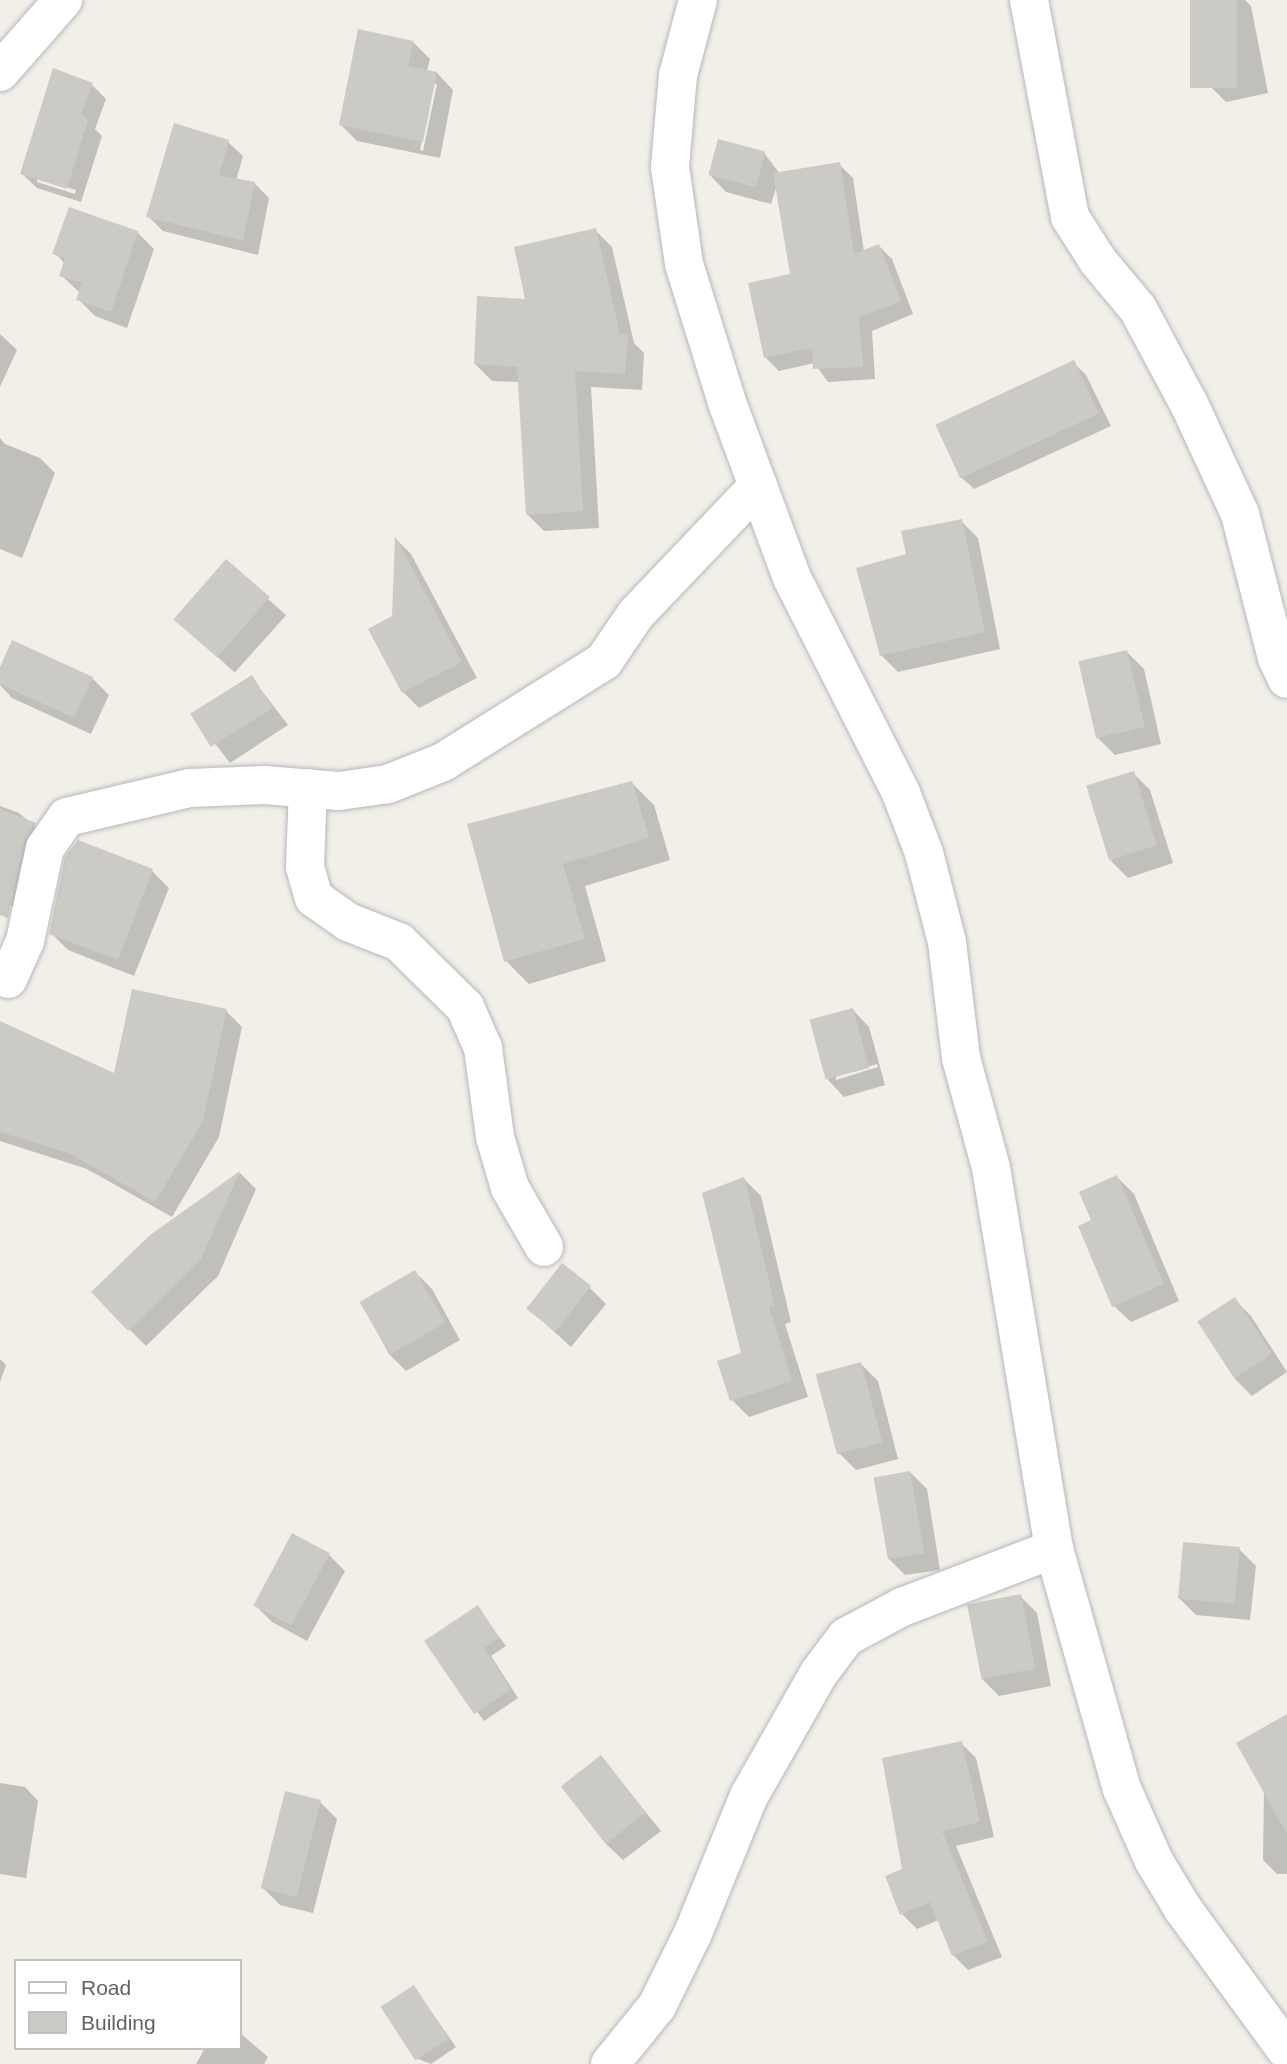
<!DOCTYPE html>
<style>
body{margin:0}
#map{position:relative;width:1287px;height:2064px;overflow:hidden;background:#f1efe8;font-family:Helvetica,sans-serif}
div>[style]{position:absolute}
.shadow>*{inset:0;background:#0003;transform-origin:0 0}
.building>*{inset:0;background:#cccac5;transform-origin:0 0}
.roads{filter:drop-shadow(0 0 2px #b5b8bc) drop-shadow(0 0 2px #b5b8bc)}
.minor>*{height:38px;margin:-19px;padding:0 19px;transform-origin:19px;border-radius:19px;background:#fff}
span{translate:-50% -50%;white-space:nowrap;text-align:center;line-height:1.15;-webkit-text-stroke:5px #fff;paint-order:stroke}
.legend{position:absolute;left:14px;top:1959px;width:228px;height:91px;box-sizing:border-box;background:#fff;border:2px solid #bfc1c3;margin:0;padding:9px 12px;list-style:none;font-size:21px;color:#5f6368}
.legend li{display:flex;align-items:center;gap:14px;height:35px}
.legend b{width:35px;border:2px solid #bfc1c3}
</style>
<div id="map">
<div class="shadow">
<div style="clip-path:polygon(1192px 0,1245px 0,1251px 6px,1268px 93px,1226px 102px,1209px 85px)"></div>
<div style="clip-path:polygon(evenodd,413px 42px,430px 59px,427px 71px,437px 73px,453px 90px,440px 158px,357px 141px,340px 124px,413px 42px,433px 84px,437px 84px,423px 151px,420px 150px,433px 84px)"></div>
<div style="clip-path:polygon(evenodd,92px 85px,106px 99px,95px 129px,102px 136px,81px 202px,37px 188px,22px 174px,92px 85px,37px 178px,76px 190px,75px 194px,37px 182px,37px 178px)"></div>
<div style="clip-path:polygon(228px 142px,243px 156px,236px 180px,254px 183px,269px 198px,258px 255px,163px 231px,148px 216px)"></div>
<div style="clip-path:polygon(764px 153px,780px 174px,839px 164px,853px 178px,864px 252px,879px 246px,892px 259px,913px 314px,872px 331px,875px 379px,828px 382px,814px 363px,779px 371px,765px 357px,792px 275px,777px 185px,771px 204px,726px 192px,710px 175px)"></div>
<div style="clip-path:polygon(595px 230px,612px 247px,634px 343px,644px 353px,642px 390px,591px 387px,599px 528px,544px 531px,527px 514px,519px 382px,492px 381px,475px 364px)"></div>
<div style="clip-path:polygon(137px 232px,154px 249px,127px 328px,95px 316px,78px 299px,80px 293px,61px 275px,65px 264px,55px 253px)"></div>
<div style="clip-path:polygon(0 334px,17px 350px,0 387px)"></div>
<div style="clip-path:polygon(1073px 362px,1086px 375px,1111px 426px,974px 489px,961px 477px)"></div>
<div style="clip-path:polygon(0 438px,5px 444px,40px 458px,55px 473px,22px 558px,0 549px)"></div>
<div style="clip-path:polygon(961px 521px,978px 538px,1000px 649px,898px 672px,881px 655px,908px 555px)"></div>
<div style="clip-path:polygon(397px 540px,411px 554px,477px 678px,419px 708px,403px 692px,394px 617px)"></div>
<div style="left:226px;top:561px;width:81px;height:77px;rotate:42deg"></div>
<div style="clip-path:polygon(13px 642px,92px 678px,109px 695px,91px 734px,12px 698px,0 685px,0 671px)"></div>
<div style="clip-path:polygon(1127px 652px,1144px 669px,1161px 744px,1115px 755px,1098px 738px)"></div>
<div style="clip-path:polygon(252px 678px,288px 725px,230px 763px,193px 715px)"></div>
<div style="clip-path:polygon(1133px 773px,1150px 790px,1173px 863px,1128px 878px,1111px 861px)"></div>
<div style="clip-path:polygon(632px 783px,654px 805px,670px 860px,585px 886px,606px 961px,529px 984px,506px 961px,469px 826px)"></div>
<div style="clip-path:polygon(0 806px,19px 813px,52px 841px,29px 913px,0 901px)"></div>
<div style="clip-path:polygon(78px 842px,152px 871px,169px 888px,134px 976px,68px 950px,51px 933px)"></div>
<div style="clip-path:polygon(evenodd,853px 1010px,869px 1027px,885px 1085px,844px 1097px,828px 1080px,853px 1010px,877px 1064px,878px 1067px,836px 1080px,836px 1076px,877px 1064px)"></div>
<div style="clip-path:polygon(226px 1011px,242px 1027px,219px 1137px,172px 1217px,87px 1169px,0 1141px,0 1023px,115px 1076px)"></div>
<div style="clip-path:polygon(240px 1173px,256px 1189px,218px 1276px,146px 1346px,129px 1329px,151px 1237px)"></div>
<div style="clip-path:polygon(1117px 1177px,1134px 1194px,1179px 1301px,1131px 1322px,1114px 1306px)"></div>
<div style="clip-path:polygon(744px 1179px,761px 1196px,791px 1322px,785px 1324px,808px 1397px,749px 1417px,732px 1400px,743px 1354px)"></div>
<div style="clip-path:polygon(415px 1272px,432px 1289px,460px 1340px,406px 1371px,389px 1354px,361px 1302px)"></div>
<div style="clip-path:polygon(589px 1287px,606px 1304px,571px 1347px,527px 1307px)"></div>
<div style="clip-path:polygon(1234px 1299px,1251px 1316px,1287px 1372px,1252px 1396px,1235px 1379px)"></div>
<div style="clip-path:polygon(0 1359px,6px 1365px,0 1382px)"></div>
<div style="clip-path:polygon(861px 1364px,878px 1381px,898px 1459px,856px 1470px,839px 1453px)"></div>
<div style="clip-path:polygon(910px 1472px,927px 1489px,940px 1570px,905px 1575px,888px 1558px)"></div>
<div style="clip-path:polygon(1239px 1549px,1256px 1566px,1250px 1620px,1196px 1615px,1179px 1598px)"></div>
<div style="clip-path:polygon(329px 1555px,345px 1571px,307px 1641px,272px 1622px,255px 1605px)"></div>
<div style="clip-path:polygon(1020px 1596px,1037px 1613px,1051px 1686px,999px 1696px,982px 1679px)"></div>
<div style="clip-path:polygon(478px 1608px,506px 1646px,491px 1656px,518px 1698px,484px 1721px,426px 1642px)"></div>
<div style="clip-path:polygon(1287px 1716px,1287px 1874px,1277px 1874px,1263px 1860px,1264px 1789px)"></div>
<div style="clip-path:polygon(961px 1743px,976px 1758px,994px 1837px,956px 1846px,1002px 1957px,968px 1970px,953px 1955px,939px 1920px,917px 1929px,902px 1914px,904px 1870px)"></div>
<div style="clip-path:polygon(601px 1757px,661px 1831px,623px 1860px,606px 1844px)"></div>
<div style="clip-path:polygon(0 1783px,25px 1787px,38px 1801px,26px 1878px,0 1874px)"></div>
<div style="clip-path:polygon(320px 1802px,337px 1819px,313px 1913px,280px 1905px,263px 1888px)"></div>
<div style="clip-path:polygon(414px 1987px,456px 2047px,431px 2064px,418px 2059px)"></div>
<div style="clip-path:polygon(240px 2033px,268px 2057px,264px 2064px,196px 2064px,205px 2048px,240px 2048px)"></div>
</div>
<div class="building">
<div style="left:1190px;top:0;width:47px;height:88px"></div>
<div style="clip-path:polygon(358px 29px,414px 41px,408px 66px,437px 72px,423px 142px,339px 125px)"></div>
<div style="clip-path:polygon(53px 68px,93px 83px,81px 114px,88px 120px,67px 189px,20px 174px)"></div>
<div style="clip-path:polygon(174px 123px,229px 140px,219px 175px,255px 182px,243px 241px,146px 217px)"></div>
<div style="left:718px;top:139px;width:49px;height:37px;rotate:15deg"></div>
<div style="clip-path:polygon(840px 162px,854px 254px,879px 244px,901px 301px,859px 317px,863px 367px,813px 369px,812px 348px,764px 358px,748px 283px,790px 274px,773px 173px)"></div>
<div style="clip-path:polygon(69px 207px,138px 231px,111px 312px,76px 300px,82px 283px,59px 276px,65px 258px,52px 254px)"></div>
<div style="clip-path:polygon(596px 228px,620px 334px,628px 335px,625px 374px,575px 371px,583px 511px,526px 515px,517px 367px,474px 364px,477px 296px,525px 299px,514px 247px)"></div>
<div style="left:1074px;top:360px;width:59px;height:153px;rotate:65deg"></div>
<div style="clip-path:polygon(962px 519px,985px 632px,880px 656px,856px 568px,906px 554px,901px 531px)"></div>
<div style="clip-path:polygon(395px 536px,462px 662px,402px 693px,368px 629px,392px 616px)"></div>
<div style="left:226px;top:559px;width:58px;height:80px;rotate:41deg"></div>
<div style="clip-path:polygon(12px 640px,93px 677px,74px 718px,0 684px,0 667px)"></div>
<div style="left:1127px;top:650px;width:79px;height:50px;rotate:77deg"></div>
<div style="left:252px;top:675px;width:39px;height:73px;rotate:58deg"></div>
<div style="left:1134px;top:771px;width:78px;height:50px;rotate:73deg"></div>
<div style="clip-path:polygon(632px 781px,649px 838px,563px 864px,585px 939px,504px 962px,467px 824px)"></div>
<div style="clip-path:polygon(0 809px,36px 823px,24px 843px,8px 918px,0 915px)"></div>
<div style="clip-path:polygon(78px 840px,153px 869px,118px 960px,49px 934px,65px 857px)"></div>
<div style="clip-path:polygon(132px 989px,227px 1009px,203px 1121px,155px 1202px,69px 1153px,0 1132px,0 1021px,114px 1073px)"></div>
<div style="left:853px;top:1008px;width:62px;height:45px;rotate:75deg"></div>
<div style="clip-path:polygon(240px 1171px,201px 1259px,128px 1331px,91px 1292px,150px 1235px)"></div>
<div style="clip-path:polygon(1117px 1175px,1164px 1284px,1112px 1307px,1078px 1226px,1091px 1220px,1079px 1192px)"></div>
<div style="clip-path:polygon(744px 1177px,775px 1306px,769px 1307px,792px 1381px,730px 1401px,717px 1361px,741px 1353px,702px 1193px)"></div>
<div style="left:562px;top:1263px;width:37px;height:58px;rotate:38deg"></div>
<div style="left:415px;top:1270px;width:61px;height:64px;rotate:60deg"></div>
<div style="left:1235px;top:1297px;width:68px;height:45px;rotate:57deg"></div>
<div style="left:861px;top:1362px;width:83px;height:47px;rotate:75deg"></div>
<div style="left:910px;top:1471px;width:83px;height:37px;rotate:80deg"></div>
<div style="left:292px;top:1533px;width:43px;height:82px;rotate:28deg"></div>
<div style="left:1183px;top:1542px;width:57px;height:57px;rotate:5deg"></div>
<div style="left:1021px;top:1594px;width:76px;height:55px;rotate:79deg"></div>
<div style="clip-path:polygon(478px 1605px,499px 1638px,484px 1648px,511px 1689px,474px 1714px,424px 1641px)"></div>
<div style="clip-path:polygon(1287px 1714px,1287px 1834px,1236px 1743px)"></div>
<div style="clip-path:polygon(962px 1741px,980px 1822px,942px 1831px,988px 1942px,952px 1956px,930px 1902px,900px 1915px,885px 1876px,902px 1869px,882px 1758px)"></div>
<div style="left:601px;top:1755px;width:73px;height:51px;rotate:52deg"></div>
<div style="left:285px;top:1791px;width:37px;height:100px;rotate:14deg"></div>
<div style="left:414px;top:1985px;width:64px;height:40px;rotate:57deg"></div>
</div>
<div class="roads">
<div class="minor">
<div style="left:698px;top:0;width:78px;rotate:104.9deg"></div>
<div style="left:678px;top:75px;width:92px;rotate:95deg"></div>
<div style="left:670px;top:167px;width:98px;rotate:81.8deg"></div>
<div style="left:684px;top:264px;width:148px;rotate:72.7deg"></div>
<div style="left:728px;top:405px;width:184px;rotate:69.7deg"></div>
<div style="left:792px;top:578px;width:241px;rotate:63.1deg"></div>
<div style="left:901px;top:793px;width:64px;rotate:69deg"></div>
<div style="left:924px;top:853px;width:92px;rotate:75.5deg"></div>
<div style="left:947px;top:942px;width:117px;rotate:83.1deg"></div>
<div style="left:961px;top:1058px;width:114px;rotate:74.7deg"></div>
<div style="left:991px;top:1168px;width:386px;rotate:80.6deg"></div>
<div style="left:1054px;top:1549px;width:249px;rotate:74.2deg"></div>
<div style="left:1122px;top:1789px;width:79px;rotate:66deg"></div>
<div style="left:1154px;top:1861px;width:56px;rotate:58.9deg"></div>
<div style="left:1183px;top:1909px;width:176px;rotate:53.8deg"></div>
<div style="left:1029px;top:0;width:221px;rotate:79.3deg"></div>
<div style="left:1070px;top:217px;width:52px;rotate:57.5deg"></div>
<div style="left:1098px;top:261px;width:62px;rotate:50.2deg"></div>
<div style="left:1138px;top:309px;width:108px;rotate:61.8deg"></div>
<div style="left:1189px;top:404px;width:121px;rotate:65.1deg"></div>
<div style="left:1240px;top:514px;width:149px;rotate:75.6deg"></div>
<div style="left:1277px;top:658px;width:23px;rotate:65deg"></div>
<div style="left:0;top:72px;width:96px;rotate:-48.8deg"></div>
<div style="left:308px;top:788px;width:79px;rotate:92.2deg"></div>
<div style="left:305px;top:867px;width:32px;rotate:74deg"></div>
<div style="left:314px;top:898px;width:42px;rotate:35.2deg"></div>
<div style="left:348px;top:922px;width:55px;rotate:21.4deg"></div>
<div style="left:399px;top:942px;width:93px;rotate:44.6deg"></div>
<div style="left:465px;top:1007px;width:45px;rotate:66.3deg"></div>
<div style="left:483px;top:1048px;width:90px;rotate:82.3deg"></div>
<div style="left:495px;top:1137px;width:53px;rotate:73.6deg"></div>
<div style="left:510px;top:1188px;width:68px;rotate:60deg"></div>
<div style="left:8px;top:979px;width:42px;rotate:-65.9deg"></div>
<div style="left:25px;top:941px;width:95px;rotate:-77.9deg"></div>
<div style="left:45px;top:848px;width:38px;rotate:-55deg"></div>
<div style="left:67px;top:817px;width:126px;rotate:-13.3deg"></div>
<div style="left:190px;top:788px;width:74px;rotate:-2.3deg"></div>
<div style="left:264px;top:785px;width:75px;rotate:4.6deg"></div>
<div style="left:339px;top:791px;width:49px;rotate:-8.1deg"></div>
<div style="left:388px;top:784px;width:59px;rotate:-21.8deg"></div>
<div style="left:443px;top:762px;width:190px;rotate:-32.1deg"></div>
<div style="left:604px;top:661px;width:57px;rotate:-55.8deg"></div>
<div style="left:636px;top:614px;width:177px;rotate:-46.4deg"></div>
<div style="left:610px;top:2064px;width:75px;rotate:-51deg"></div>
<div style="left:657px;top:2006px;width:81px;rotate:-63.7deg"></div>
<div style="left:693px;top:1933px;width:148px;rotate:-67.8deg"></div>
<div style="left:749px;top:1796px;width:142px;rotate:-60.4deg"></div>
<div style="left:819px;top:1673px;width:45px;rotate:-53.1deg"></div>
<div style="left:846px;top:1637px;width:64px;rotate:-28.2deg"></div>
<div style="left:902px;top:1607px;width:163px;rotate:-20.9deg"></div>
</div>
</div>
<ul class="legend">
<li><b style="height:9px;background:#fff"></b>Road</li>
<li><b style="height:19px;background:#cccac5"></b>Building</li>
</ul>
</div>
